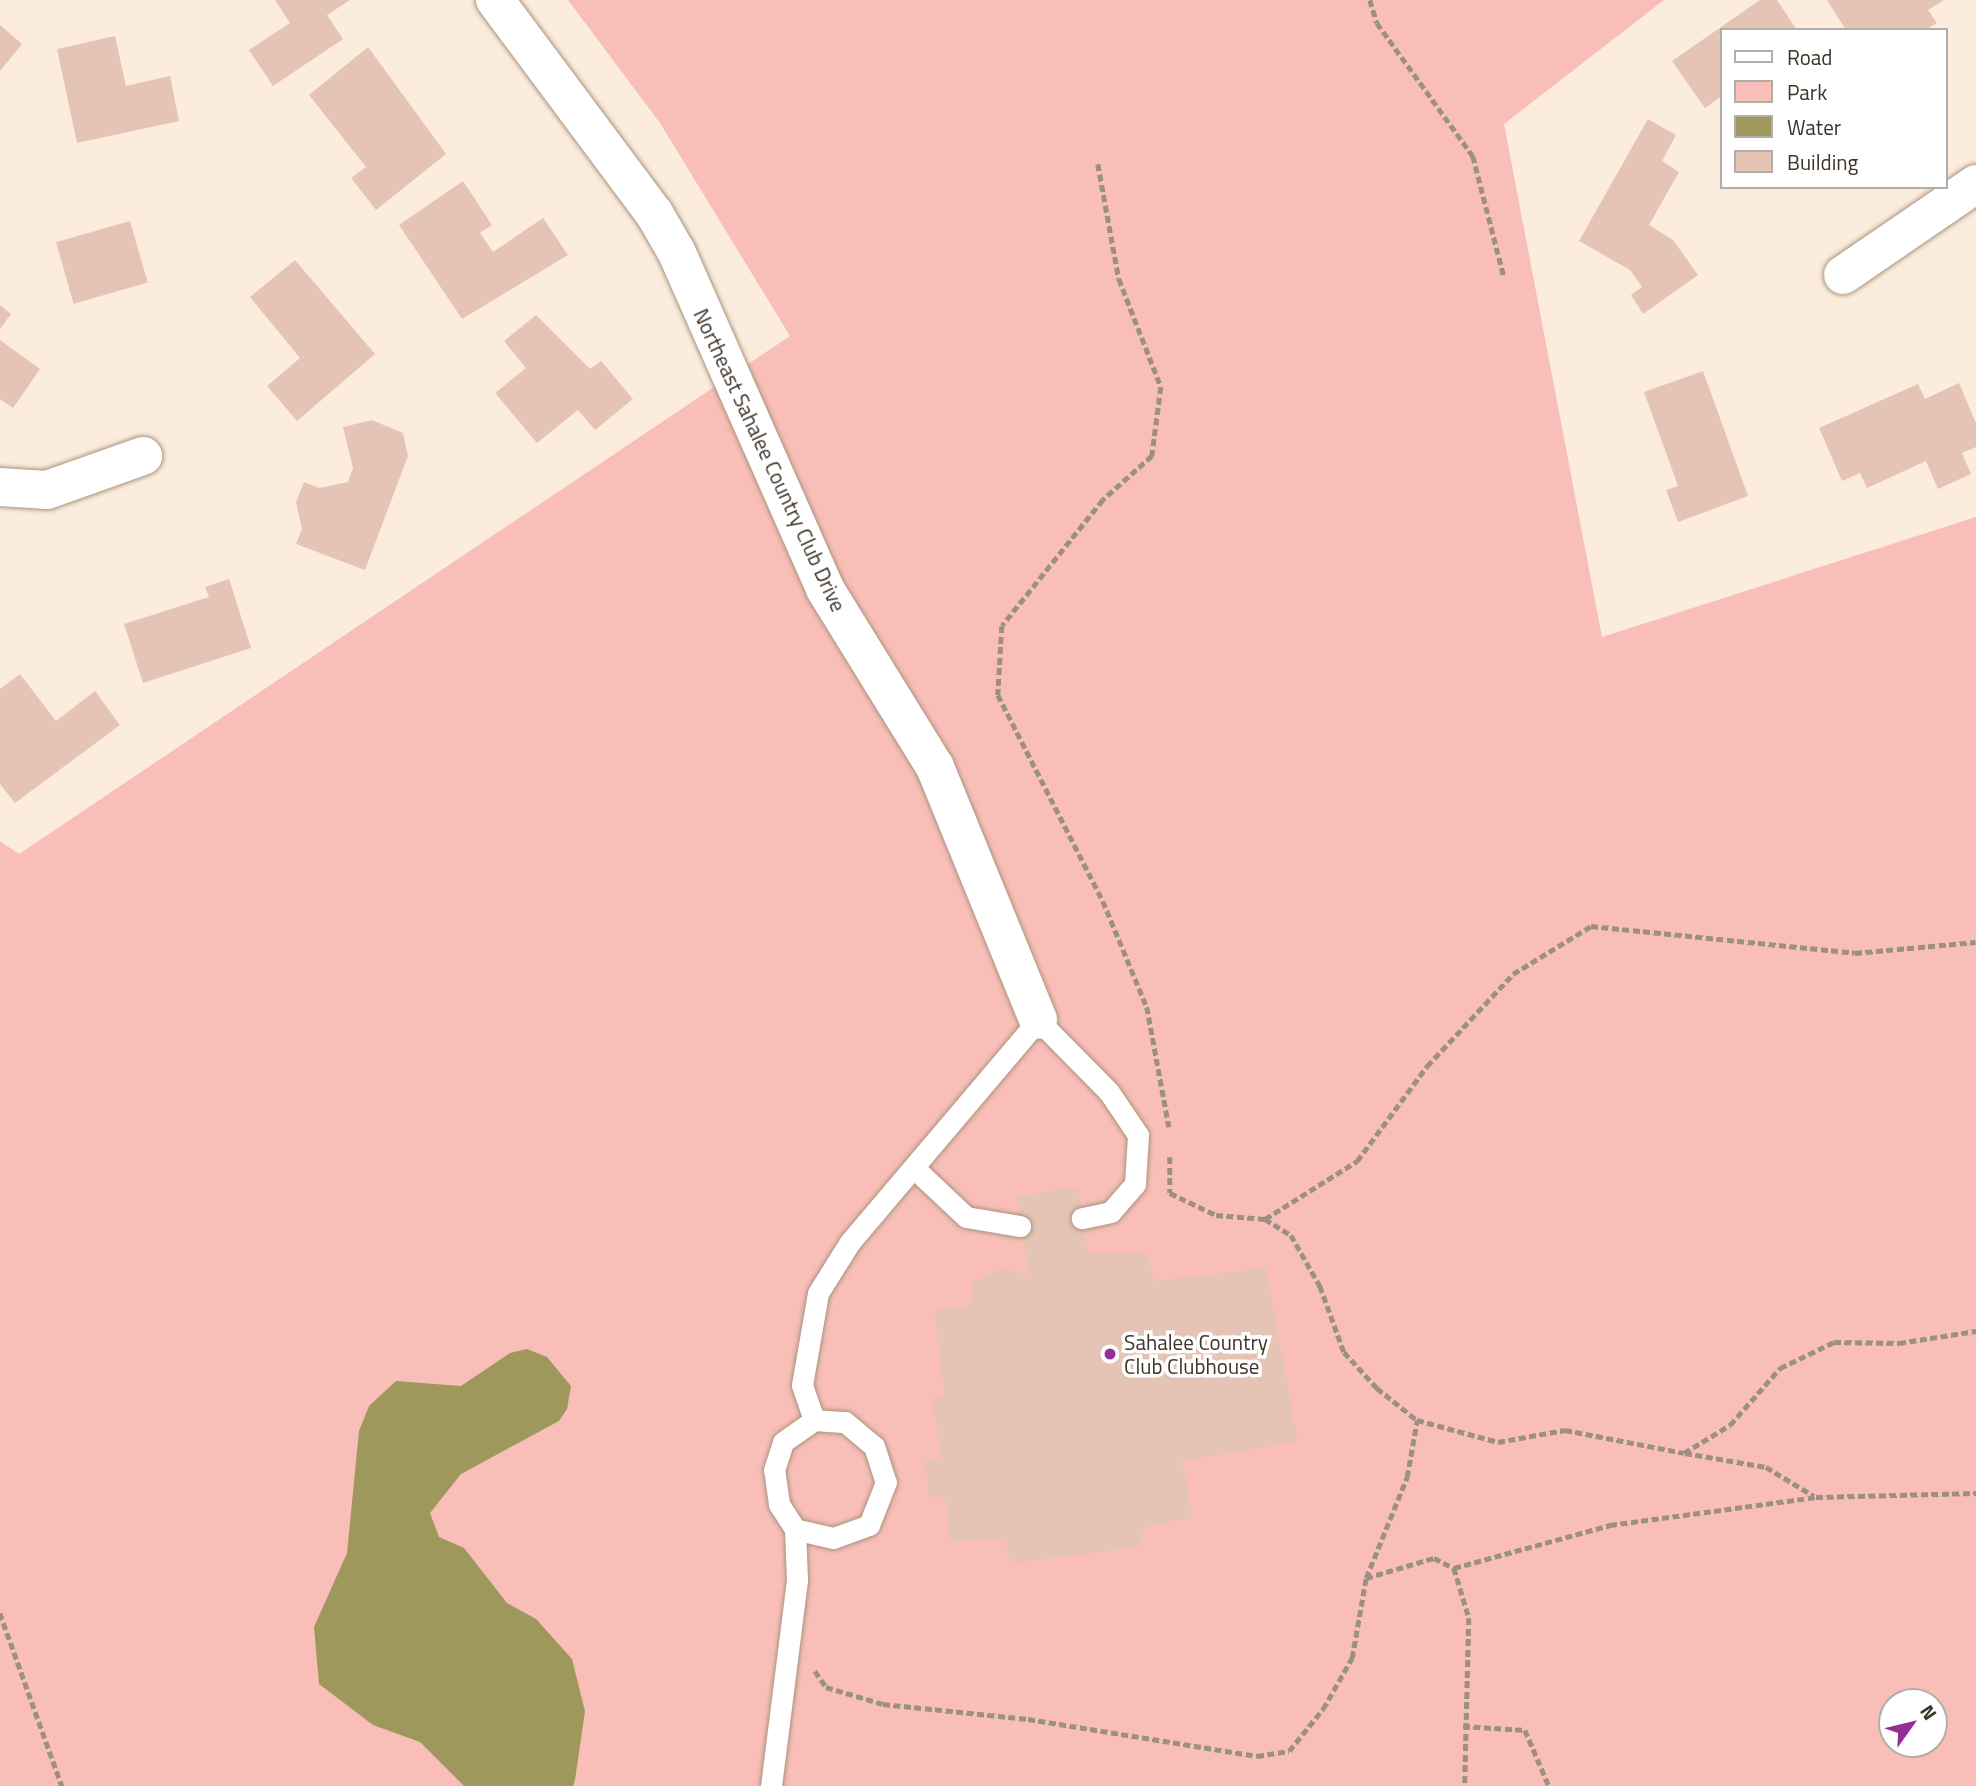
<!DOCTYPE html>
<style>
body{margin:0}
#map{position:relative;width:1976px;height:1786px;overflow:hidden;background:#fbecdd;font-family:"Titillium Web",sans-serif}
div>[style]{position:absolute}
.green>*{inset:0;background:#f9beb8}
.water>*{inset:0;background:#9e985d}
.building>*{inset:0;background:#e5c4b5;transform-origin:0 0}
.path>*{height:4.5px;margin-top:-2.25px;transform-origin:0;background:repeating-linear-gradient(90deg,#9c9083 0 7px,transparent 0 10.5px)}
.roads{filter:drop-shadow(0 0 2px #ab937d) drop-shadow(0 0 2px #ab937d)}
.service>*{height:21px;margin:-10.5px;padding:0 10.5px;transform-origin:10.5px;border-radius:10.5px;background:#fff}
.minor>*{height:38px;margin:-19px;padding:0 19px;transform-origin:19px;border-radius:19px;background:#fff}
.dots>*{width:19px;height:19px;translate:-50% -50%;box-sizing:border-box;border:4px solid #fff;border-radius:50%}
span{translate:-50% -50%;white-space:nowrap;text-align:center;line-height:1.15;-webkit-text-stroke:7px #fff;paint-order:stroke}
.street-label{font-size:21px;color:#3d3329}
.poi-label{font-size:21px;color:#3d3329}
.left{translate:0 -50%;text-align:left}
.legend{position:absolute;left:1720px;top:28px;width:228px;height:161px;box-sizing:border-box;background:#fff;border:2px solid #b1ada9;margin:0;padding:9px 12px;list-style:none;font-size:21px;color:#3d3329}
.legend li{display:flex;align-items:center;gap:14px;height:35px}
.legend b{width:35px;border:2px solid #b1ada9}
.north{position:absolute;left:1878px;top:1688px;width:70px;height:70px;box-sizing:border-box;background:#fff;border:2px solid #b1ada9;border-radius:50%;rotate:56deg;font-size:19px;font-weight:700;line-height:28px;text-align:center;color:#3d3329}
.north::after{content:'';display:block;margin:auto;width:24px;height:32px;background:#942f95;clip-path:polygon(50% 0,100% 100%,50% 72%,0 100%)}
</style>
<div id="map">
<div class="green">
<div style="clip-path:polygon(evenodd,568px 0,1664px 0,1504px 124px,1602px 637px,1976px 517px,1976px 1786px,0 1786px,0 841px,19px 854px,790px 336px,660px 123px,568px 0,1892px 1702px,1934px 1702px,1934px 1744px,1892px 1744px,1892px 1702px)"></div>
</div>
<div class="water">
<div style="clip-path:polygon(527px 1349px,547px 1357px,571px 1386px,567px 1409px,559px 1421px,461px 1474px,430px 1513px,439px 1537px,464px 1548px,507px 1603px,536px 1619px,572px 1659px,585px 1711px,575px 1780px,573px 1786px,464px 1786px,420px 1742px,373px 1725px,319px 1684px,314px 1627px,347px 1553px,359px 1431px,369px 1406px,396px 1381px,461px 1386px,510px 1353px)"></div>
</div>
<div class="building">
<div style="clip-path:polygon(275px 0,350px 0,327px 15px,343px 39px,273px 86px,249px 50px,290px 23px)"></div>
<div style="clip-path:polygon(1760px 0,1777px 0,1797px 30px,1722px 30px,1722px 96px,1705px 108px,1672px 61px)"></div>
<div style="clip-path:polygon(1827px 0,1944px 0,1928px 10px,1937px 23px,1925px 30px,1846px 30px)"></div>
<div style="clip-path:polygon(0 25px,22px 44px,0 71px)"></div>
<div style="clip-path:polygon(115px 36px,126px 86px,170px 76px,179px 121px,77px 143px,57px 49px)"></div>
<div style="clip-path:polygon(368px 47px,446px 154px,376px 210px,351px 178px,366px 167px,309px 95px)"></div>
<div style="clip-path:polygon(1648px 119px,1676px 135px,1662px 161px,1679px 172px,1649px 225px,1673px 240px,1698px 275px,1643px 314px,1631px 295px,1642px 287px,1630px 270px,1579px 241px)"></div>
<div style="clip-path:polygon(463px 181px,492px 225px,480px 233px,493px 252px,543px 218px,568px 255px,462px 319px,399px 225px)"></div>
<div style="left:130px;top:221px;width:64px;height:77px;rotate:74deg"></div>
<div style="clip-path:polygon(295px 260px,375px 354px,297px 421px,267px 386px,300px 358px,250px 297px)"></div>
<div style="clip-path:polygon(0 305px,11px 314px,0 329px)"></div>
<div style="clip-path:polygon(536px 315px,590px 369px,601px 361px,633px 399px,595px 430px,578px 410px,537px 443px,495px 393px,526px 368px,504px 341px)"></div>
<div style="clip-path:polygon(0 340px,40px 369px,13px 408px,0 399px)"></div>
<div style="clip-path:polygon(1703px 371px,1748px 496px,1678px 522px,1666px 490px,1678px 486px,1644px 392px)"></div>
<div style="clip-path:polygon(1959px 383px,1976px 423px,1976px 447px,1962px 453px,1971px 474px,1938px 489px,1926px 461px,1867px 488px,1860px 473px,1842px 481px,1819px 428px,1918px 384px,1925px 399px)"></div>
<div style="clip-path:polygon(372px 420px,403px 433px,408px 456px,365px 570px,296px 544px,302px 529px,296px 502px,304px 482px,319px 488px,348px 482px,353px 468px,343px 427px)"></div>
<div style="clip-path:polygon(229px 579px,251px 648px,143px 683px,124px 624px,209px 597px,205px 587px)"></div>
<div style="clip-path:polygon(20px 674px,56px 721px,95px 691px,120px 725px,15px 803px,0 784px,0 689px)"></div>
<div style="clip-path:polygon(1078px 1187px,1088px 1253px,1148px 1254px,1154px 1281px,1266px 1268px,1298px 1441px,1182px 1461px,1193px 1517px,1143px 1528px,1140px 1547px,1011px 1563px,1004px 1539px,951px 1542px,945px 1497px,929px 1498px,925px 1460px,941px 1457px,932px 1398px,945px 1398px,934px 1310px,969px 1306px,974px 1282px,1003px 1268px,1029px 1276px,1016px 1196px)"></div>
</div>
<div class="path">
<div style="left:1370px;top:0;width:24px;rotate:73deg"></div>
<div style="left:1377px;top:23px;width:164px;rotate:54.2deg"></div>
<div style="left:1473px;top:156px;width:125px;rotate:75.6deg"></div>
<div style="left:1098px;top:164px;width:117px;rotate:79.7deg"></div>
<div style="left:1119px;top:279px;width:116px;rotate:68.7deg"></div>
<div style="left:1161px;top:387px;width:70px;rotate:97.4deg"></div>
<div style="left:1152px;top:456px;width:66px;rotate:138.1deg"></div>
<div style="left:1103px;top:500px;width:161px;rotate:128.7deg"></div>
<div style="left:1002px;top:626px;width:69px;rotate:93.3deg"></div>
<div style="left:998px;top:695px;width:231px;rotate:63deg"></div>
<div style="left:1103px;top:901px;width:115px;rotate:67.5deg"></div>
<div style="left:1147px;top:1007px;width:122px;rotate:79.6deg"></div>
<div style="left:1170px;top:1157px;width:36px;rotate:90deg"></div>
<div style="left:1170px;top:1193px;width:51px;rotate:25.6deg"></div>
<div style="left:1216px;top:1215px;width:49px;rotate:4.7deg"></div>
<div style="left:1265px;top:1219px;width:31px;rotate:32deg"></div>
<div style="left:1291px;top:1235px;width:59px;rotate:60.4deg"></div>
<div style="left:1320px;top:1286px;width:70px;rotate:70deg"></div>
<div style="left:1344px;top:1352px;width:49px;rotate:47.5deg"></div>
<div style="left:1377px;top:1388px;width:51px;rotate:38.7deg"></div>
<div style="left:1417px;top:1420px;width:84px;rotate:15.2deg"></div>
<div style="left:1498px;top:1442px;width:68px;rotate:-10.2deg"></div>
<div style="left:1565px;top:1430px;width:121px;rotate:10.9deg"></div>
<div style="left:1684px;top:1453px;width:54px;rotate:-31.3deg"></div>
<div style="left:1730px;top:1425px;width:76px;rotate:-48.7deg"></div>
<div style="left:1780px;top:1368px;width:60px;rotate:-25.7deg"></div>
<div style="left:1834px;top:1342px;width:65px;rotate:0.9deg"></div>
<div style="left:1899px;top:1343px;width:78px;rotate:-8.9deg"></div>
<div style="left:1265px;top:1219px;width:109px;rotate:-32.2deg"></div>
<div style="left:1357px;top:1161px;width:118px;rotate:-53.6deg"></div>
<div style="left:1427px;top:1066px;width:126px;rotate:-46.9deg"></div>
<div style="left:1513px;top:974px;width:92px;rotate:-31.6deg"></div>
<div style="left:1591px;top:926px;width:265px;rotate:5.8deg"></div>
<div style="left:1855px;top:953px;width:121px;rotate:-5.2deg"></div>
<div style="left:1685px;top:1453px;width:82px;rotate:9.8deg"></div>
<div style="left:1766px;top:1467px;width:56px;rotate:31.1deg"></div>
<div style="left:1454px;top:1568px;width:162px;rotate:-15.4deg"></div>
<div style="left:1610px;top:1525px;width:208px;rotate:-7.7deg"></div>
<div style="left:1816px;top:1497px;width:160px;rotate:-1.4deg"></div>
<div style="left:1366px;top:1578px;width:71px;rotate:-16.4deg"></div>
<div style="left:1434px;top:1558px;width:22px;rotate:27deg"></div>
<div style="left:1454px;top:1568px;width:52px;rotate:73.3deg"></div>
<div style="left:1469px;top:1618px;width:168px;rotate:91.4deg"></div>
<div style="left:0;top:1613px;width:184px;rotate:70.3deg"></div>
<div style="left:815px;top:1671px;width:19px;rotate:55deg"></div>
<div style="left:826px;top:1687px;width:59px;rotate:16.6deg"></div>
<div style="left:883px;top:1704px;width:146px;rotate:5.9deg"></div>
<div style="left:1028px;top:1719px;width:232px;rotate:9.2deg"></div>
<div style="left:1257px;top:1756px;width:32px;rotate:-9deg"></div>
<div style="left:1289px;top:1751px;width:54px;rotate:-51deg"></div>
<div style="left:1323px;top:1709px;width:59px;rotate:-60.4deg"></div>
<div style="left:1352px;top:1658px;width:81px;rotate:-80.1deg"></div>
<div style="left:1366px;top:1578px;width:109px;rotate:-67.9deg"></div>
<div style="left:1407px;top:1477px;width:58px;rotate:-80deg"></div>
<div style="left:1463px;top:1726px;width:62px;rotate:3.7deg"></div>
<div style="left:1525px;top:1730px;width:61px;rotate:66.8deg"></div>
</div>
<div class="roads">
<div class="service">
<div style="left:914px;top:1168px;width:71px;rotate:43.3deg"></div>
<div style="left:966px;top:1217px;width:55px;rotate:9.5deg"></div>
<div style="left:814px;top:1420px;width:37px;rotate:-109deg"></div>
<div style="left:802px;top:1385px;width:93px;rotate:-80.1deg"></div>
<div style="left:818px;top:1293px;width:60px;rotate:-57.9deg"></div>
<div style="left:850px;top:1242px;width:291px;rotate:-49.7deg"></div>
<div style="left:1038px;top:1020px;width:101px;rotate:45.4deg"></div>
<div style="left:1109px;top:1092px;width:52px;rotate:56deg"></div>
<div style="left:1138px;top:1135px;width:49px;rotate:93.5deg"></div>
<div style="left:1135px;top:1184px;width:37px;rotate:131deg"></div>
<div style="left:1111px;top:1212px;width:30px;rotate:168deg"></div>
<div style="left:771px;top:1786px;width:209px;rotate:-82.8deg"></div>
<div style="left:797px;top:1579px;width:50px;rotate:-92.3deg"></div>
<div style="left:795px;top:1529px;width:30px;rotate:-123deg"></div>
<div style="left:779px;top:1504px;width:34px;rotate:-98deg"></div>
<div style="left:774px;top:1470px;width:29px;rotate:-72deg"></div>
<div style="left:783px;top:1442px;width:38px;rotate:-35deg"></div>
<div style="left:814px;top:1420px;width:31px;rotate:4deg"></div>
<div style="left:845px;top:1422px;width:38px;rotate:40deg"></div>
<div style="left:874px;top:1446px;width:38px;rotate:72deg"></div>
<div style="left:886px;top:1482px;width:46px;rotate:111.6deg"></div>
<div style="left:869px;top:1525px;width:38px;rotate:160deg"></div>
<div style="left:833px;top:1538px;width:39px;rotate:-167deg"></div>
</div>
<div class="minor">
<div style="left:495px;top:0;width:266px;rotate:53.3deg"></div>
<div style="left:654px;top:213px;width:46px;rotate:60.1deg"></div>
<div style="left:677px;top:253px;width:367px;rotate:66.2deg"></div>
<div style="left:825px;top:589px;width:209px;rotate:58.3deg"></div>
<div style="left:935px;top:767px;width:273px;rotate:67.8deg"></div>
<div style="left:1843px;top:275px;width:161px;rotate:-34.4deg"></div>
<div style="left:0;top:487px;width:47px;rotate:3.7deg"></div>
<div style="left:47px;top:490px;width:102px;rotate:-19.5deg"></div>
</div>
</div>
<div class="dots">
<div style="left:1110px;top:1354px;background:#942f95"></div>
</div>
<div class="street-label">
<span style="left:770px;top:460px;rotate:65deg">Northeast Sahalee Country Club Drive</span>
</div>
<div class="poi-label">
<span class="left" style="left:1124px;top:1354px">Sahalee Country<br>Club Clubhouse</span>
</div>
<ul class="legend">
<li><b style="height:9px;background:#fff"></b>Road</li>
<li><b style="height:19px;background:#f9beb8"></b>Park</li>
<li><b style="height:19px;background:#9e985d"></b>Water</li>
<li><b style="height:19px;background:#e5c4b5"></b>Building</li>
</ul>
<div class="north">N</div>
</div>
